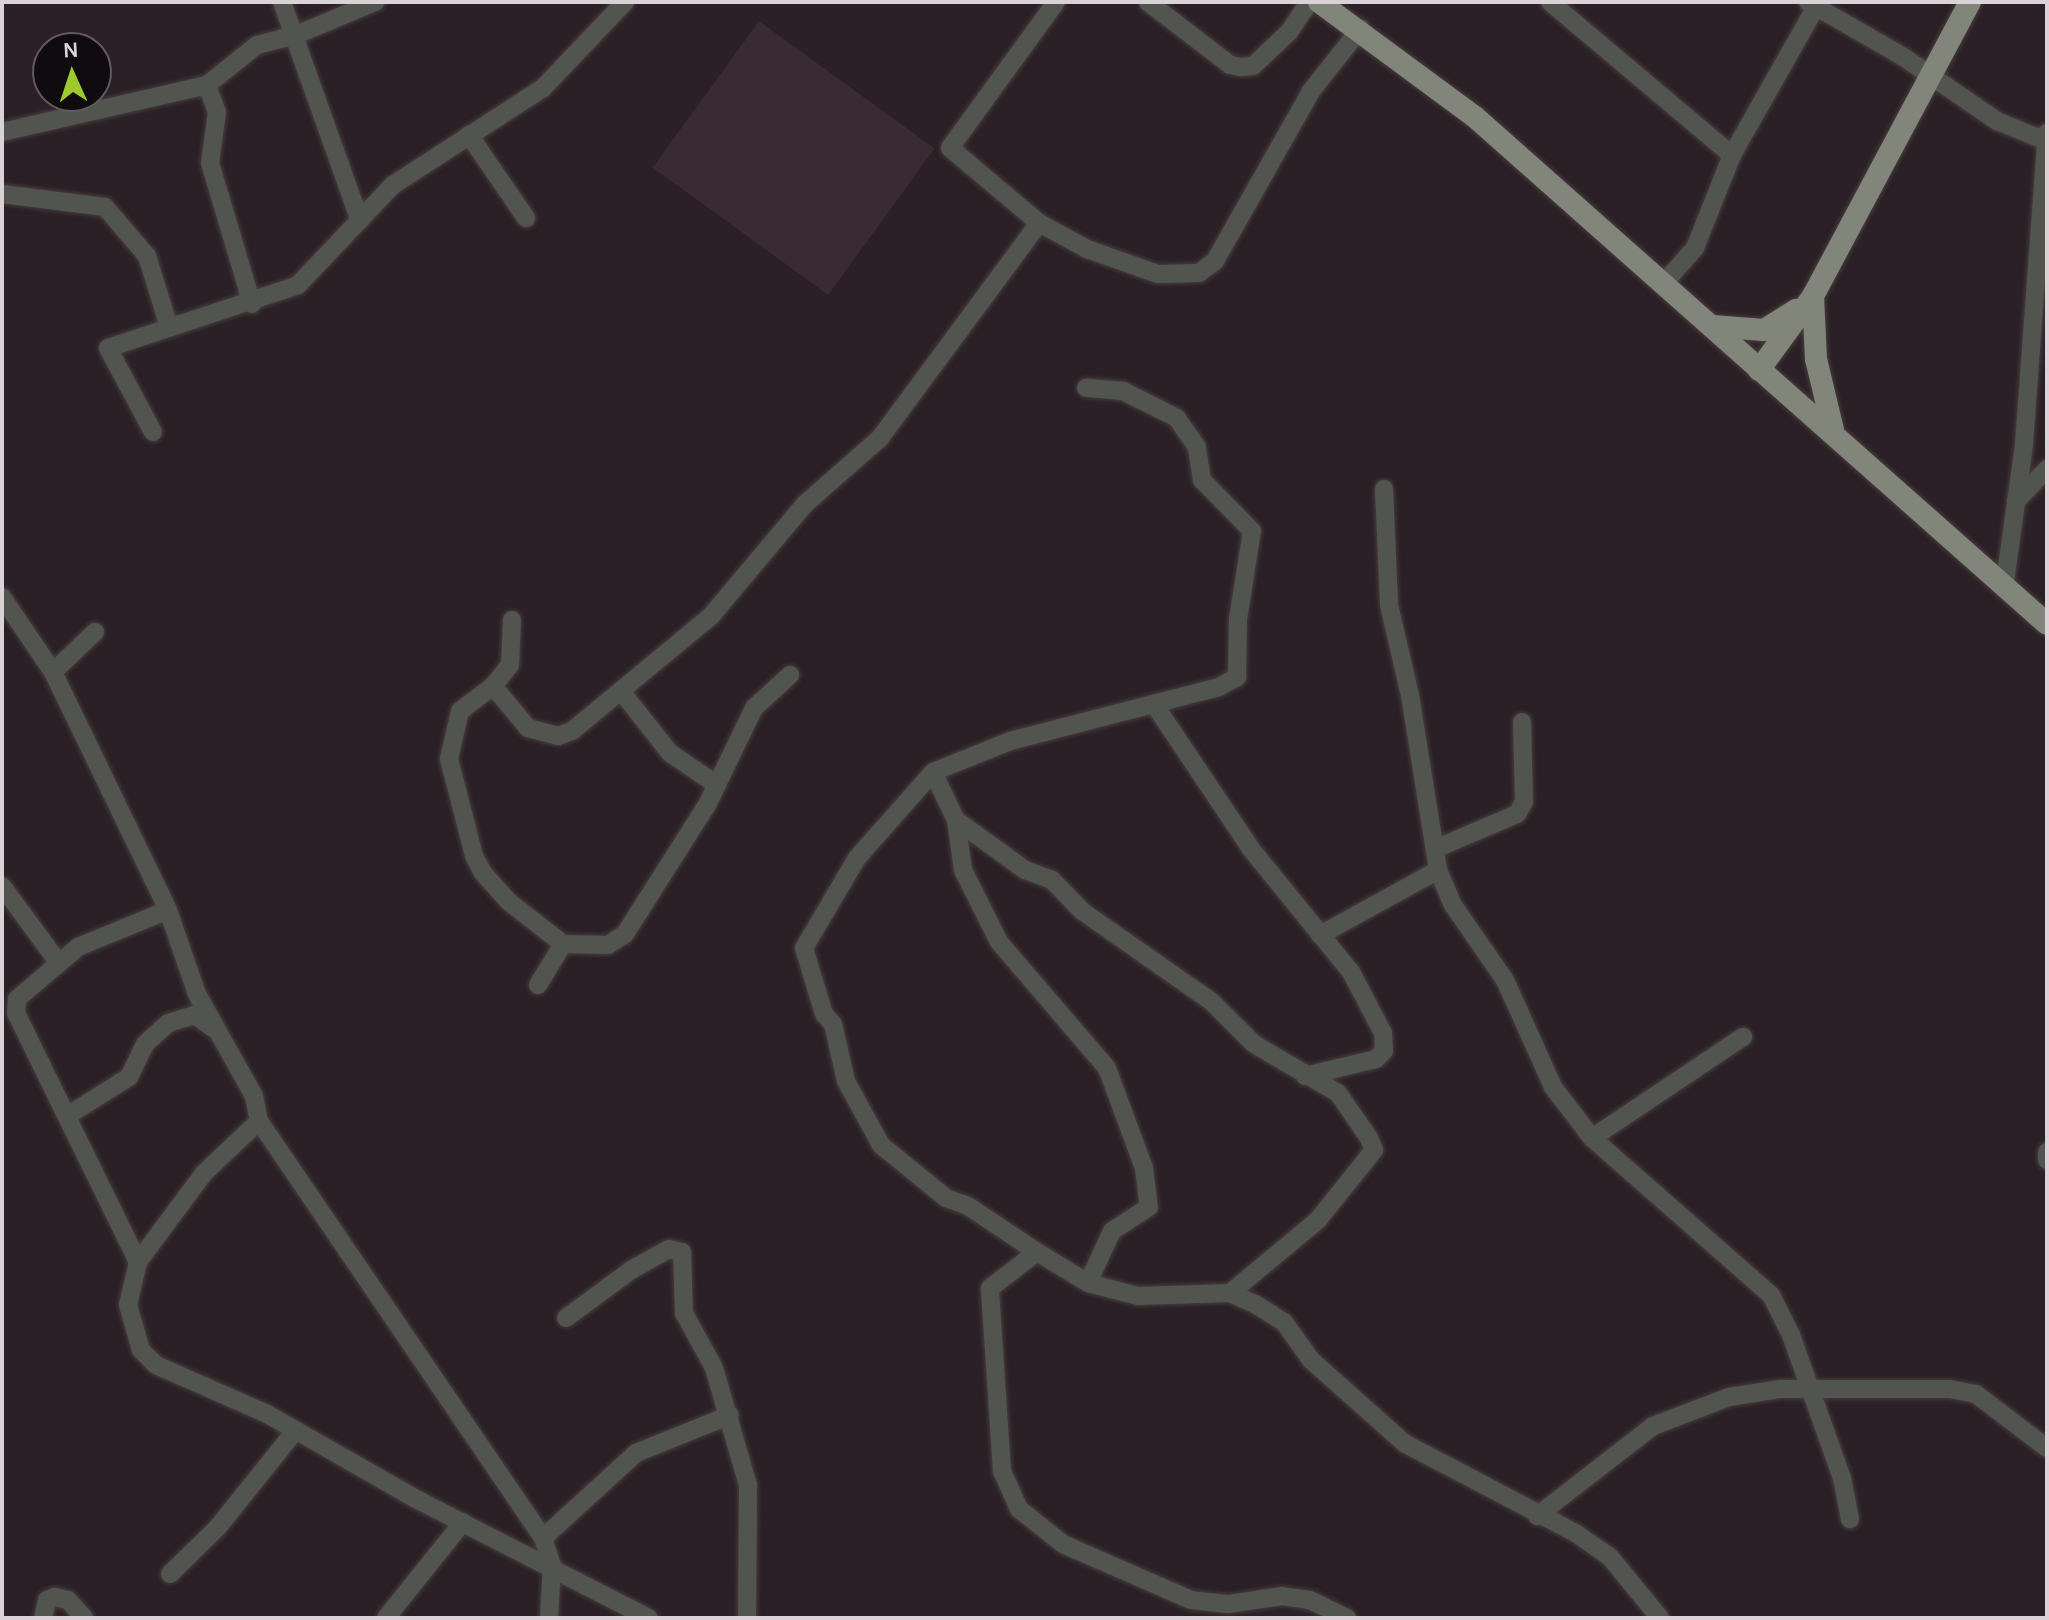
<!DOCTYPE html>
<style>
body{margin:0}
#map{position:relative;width:2049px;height:1620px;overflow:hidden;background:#2b2025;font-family:Karla,sans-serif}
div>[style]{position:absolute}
.built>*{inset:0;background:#3a2a32;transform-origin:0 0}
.roads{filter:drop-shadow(0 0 2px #473c41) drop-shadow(0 0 2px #473c41)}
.minor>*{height:18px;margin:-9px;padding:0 9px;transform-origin:9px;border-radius:9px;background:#52554f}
.major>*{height:22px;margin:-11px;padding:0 11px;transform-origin:11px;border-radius:11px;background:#81857a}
span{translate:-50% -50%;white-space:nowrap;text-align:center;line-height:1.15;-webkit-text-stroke:7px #100b0e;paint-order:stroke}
.frame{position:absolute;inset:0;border:4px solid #d9d2d6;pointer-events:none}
.north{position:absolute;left:32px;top:32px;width:80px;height:80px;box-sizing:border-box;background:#100b0e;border:2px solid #605b5e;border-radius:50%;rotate:357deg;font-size:22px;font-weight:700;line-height:32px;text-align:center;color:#d9d2d6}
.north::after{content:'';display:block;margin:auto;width:28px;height:36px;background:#9eca2e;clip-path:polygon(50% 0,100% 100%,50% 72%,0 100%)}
</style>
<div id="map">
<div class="built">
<div style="left:759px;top:21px;width:217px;height:181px;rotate:36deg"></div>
</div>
<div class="roads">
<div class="minor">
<div style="left:282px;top:2px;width:232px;rotate:70.4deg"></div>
<div style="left:1056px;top:2px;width:180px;rotate:126deg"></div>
<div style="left:950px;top:148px;width:116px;rotate:40.1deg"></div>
<div style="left:1039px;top:223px;width:55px;rotate:28.4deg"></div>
<div style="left:1087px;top:249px;width:75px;rotate:19.4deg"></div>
<div style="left:1158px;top:274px;width:41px;rotate:-1.4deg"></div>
<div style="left:1199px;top:273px;width:20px;rotate:-37deg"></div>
<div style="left:1215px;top:261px;width:195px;rotate:-60.5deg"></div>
<div style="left:1311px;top:91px;width:80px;rotate:-51.6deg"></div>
<div style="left:1148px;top:2px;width:103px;rotate:37.5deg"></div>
<div style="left:1230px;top:65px;width:11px;rotate:10deg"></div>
<div style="left:1241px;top:67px;width:12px;rotate:-5deg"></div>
<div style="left:1253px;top:66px;width:50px;rotate:-43.4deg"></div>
<div style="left:1289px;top:32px;width:36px;rotate:-56deg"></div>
<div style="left:1550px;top:2px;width:238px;rotate:40.1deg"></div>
<div style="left:1808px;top:2px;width:108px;rotate:29.9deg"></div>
<div style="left:1902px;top:56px;width:115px;rotate:34.4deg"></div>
<div style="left:1997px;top:121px;width:53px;rotate:22.2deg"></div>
<div style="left:207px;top:85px;width:29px;rotate:70deg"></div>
<div style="left:217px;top:112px;width:51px;rotate:97.8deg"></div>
<div style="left:210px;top:163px;width:147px;rotate:73.4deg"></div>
<div style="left:2px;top:132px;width:210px;rotate:-12.9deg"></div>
<div style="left:207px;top:85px;width:64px;rotate:-38.7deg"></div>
<div style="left:257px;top:45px;width:40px;rotate:-14.4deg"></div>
<div style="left:296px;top:35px;width:86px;rotate:-22.7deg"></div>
<div style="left:469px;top:135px;width:101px;rotate:55.5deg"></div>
<div style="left:2px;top:194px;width:104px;rotate:7.2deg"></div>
<div style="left:105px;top:207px;width:65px;rotate:49.4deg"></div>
<div style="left:147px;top:256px;width:74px;rotate:72.8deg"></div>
<div style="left:1664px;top:283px;width:47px;rotate:-48.5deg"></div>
<div style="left:1695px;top:248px;width:100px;rotate:-68.3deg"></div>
<div style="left:1732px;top:155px;width:169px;rotate:-60.5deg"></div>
<div style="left:153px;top:432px;width:95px;rotate:-118.2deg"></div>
<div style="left:108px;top:348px;width:200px;rotate:-18.3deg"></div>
<div style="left:298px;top:285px;width:138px;rotate:-46.5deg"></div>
<div style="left:393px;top:185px;width:179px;rotate:-32.9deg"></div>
<div style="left:543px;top:88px;width:119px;rotate:-46.4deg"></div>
<div style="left:1384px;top:489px;width:116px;rotate:87.5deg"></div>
<div style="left:1389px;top:605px;width:92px;rotate:76.9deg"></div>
<div style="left:1410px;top:695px;width:177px;rotate:80.9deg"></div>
<div style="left:1438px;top:870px;width:38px;rotate:67deg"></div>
<div style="left:1453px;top:905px;width:91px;rotate:55.3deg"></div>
<div style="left:1505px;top:980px;width:117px;rotate:65.8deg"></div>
<div style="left:1553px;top:1087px;width:64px;rotate:52.6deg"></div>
<div style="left:1592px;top:1138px;width:238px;rotate:41.3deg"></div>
<div style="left:1771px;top:1295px;width:45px;rotate:63.4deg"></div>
<div style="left:1791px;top:1335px;width:152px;rotate:70.4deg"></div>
<div style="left:1842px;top:1478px;width:42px;rotate:79deg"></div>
<div style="left:2016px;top:501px;width:45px;rotate:-45.9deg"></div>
<div style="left:2004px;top:589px;width:146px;rotate:-82.1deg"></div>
<div style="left:2024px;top:444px;width:312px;rotate:-85.8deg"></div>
<div style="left:2px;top:597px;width:91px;rotate:55.8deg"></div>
<div style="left:53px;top:672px;width:264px;rotate:64.2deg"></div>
<div style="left:168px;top:910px;width:89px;rotate:71deg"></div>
<div style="left:197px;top:994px;width:117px;rotate:60.8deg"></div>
<div style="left:254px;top:1096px;width:25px;rotate:79deg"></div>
<div style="left:259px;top:1121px;width:505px;rotate:55.74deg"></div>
<div style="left:543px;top:1538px;width:28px;rotate:72deg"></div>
<div style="left:552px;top:1565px;width:53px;rotate:93.2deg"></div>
<div style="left:512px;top:620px;width:45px;rotate:92.5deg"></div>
<div style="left:510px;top:665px;width:27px;rotate:129deg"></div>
<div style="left:493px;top:686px;width:41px;rotate:142.9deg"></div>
<div style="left:460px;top:711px;width:49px;rotate:102.9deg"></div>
<div style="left:449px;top:759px;width:100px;rotate:75.5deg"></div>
<div style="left:474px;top:856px;width:19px;rotate:62deg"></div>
<div style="left:483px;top:873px;width:38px;rotate:48deg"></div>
<div style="left:508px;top:901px;width:70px;rotate:38deg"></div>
<div style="left:563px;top:944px;width:45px;rotate:1.3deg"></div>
<div style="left:608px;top:945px;width:20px;rotate:-33deg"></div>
<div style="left:625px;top:934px;width:153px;rotate:-57.6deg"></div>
<div style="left:707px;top:805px;width:108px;rotate:-64.1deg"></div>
<div style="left:754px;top:708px;width:49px;rotate:-42.5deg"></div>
<div style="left:53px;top:672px;width:58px;rotate:-43.6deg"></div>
<div style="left:493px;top:686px;width:55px;rotate:50.2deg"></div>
<div style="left:528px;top:728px;width:31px;rotate:15deg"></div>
<div style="left:558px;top:736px;width:15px;rotate:-20deg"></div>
<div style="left:572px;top:731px;width:180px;rotate:-39.6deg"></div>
<div style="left:711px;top:616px;width:146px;rotate:-50deg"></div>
<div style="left:805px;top:504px;width:100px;rotate:-41.3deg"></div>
<div style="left:880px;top:438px;width:267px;rotate:-53.5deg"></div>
<div style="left:621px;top:691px;width:79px;rotate:51.7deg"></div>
<div style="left:670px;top:753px;width:57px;rotate:34.2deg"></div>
<div style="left:1154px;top:704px;width:174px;rotate:56.2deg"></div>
<div style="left:1251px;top:849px;width:159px;rotate:50.9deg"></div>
<div style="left:1351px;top:972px;width:69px;rotate:62.3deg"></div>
<div style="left:1383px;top:1033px;width:18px;rotate:87deg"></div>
<div style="left:1384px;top:1051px;width:11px;rotate:135deg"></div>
<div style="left:1376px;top:1059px;width:73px;rotate:166.5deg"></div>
<div style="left:933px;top:772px;width:53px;rotate:64.4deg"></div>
<div style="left:956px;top:820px;width:50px;rotate:82deg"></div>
<div style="left:963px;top:870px;width:80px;rotate:63.4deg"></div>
<div style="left:999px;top:942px;width:166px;rotate:49.4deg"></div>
<div style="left:1107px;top:1068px;width:107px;rotate:69.7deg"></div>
<div style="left:1144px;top:1168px;width:39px;rotate:83deg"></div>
<div style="left:1149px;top:1207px;width:44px;rotate:147deg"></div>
<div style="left:1112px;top:1231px;width:57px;rotate:114.8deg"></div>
<div style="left:956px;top:820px;width:85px;rotate:35.9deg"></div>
<div style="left:1025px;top:870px;width:29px;rotate:20deg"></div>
<div style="left:1052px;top:880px;width:43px;rotate:45.9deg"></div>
<div style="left:1082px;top:911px;width:159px;rotate:35deg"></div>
<div style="left:1212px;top:1002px;width:59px;rotate:45deg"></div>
<div style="left:1254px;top:1044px;width:97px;rotate:30.3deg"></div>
<div style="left:1338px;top:1093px;width:55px;rotate:55.4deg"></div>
<div style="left:1369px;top:1138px;width:13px;rotate:67deg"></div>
<div style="left:1374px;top:1150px;width:90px;rotate:128.7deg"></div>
<div style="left:1318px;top:1220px;width:114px;rotate:140.3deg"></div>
<div style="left:1435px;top:849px;width:89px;rotate:-23.1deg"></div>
<div style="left:1517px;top:814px;width:14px;rotate:-60deg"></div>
<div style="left:1524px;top:802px;width:80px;rotate:-91.4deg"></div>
<div style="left:2px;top:886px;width:94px;rotate:53.6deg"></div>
<div style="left:1320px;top:935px;width:135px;rotate:-28.8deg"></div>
<div style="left:538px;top:985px;width:48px;rotate:-58.6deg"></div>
<div style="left:67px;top:1116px;width:73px;rotate:-32.2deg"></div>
<div style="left:129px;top:1077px;width:37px;rotate:-64deg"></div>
<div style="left:145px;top:1044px;width:31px;rotate:-42deg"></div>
<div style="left:168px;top:1023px;width:28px;rotate:-17deg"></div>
<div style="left:195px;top:1015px;width:22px;rotate:36deg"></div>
<div style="left:259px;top:1121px;width:76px;rotate:136.6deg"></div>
<div style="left:204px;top:1173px;width:111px;rotate:126.6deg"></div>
<div style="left:138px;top:1262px;width:44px;rotate:103.1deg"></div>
<div style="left:128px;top:1305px;width:47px;rotate:73.9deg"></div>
<div style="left:141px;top:1350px;width:21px;rotate:45deg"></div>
<div style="left:156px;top:1365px;width:121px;rotate:23.8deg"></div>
<div style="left:267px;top:1414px;width:174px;rotate:29.7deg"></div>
<div style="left:418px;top:1500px;width:259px;rotate:27.1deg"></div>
<div style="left:1592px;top:1138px;width:182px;rotate:-33.8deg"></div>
<div style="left:2047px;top:1152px;width:8px;rotate:90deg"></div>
<div style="left:1037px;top:1252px;width:83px;rotate:-146.3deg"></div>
<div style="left:968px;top:1206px;width:23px;rotate:-160deg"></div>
<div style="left:946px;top:1198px;width:84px;rotate:-140.8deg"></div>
<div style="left:881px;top:1145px;width:73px;rotate:-118.7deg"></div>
<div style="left:846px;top:1081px;width:58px;rotate:-102.8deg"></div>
<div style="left:833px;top:1024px;width:13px;rotate:-132deg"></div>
<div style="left:824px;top:1014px;width:69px;rotate:-106.9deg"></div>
<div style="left:804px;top:948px;width:104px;rotate:-59.5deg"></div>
<div style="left:857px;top:858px;width:115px;rotate:-48.5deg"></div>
<div style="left:933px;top:772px;width:83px;rotate:-21.9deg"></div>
<div style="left:1010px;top:741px;width:216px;rotate:-14.5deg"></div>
<div style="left:1219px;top:687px;width:21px;rotate:-29deg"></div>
<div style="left:1237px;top:677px;width:58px;rotate:-89deg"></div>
<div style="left:1238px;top:619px;width:89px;rotate:-81deg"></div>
<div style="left:1252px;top:531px;width:71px;rotate:-134.4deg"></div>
<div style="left:1202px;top:480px;width:33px;rotate:-99deg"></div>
<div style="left:1197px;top:447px;width:35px;rotate:-125deg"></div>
<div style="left:1177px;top:418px;width:60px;rotate:-153.4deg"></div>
<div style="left:1123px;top:391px;width:37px;rotate:-175deg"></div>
<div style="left:138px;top:1262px;width:277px;rotate:-116.1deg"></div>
<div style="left:16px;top:1013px;width:14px;rotate:-86deg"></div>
<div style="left:17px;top:999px;width:80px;rotate:-40.4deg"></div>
<div style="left:78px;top:947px;width:97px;rotate:-22.3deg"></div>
<div style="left:566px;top:1318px;width:81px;rotate:-36.4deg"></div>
<div style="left:631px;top:1270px;width:43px;rotate:-28.9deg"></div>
<div style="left:669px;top:1249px;width:13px;rotate:13deg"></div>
<div style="left:682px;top:1252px;width:61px;rotate:88.1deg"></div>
<div style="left:684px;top:1313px;width:63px;rotate:61.4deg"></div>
<div style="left:714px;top:1368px;width:122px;rotate:73.8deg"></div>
<div style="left:748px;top:1485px;width:133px;rotate:90.4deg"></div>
<div style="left:1537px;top:1516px;width:147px;rotate:-37.8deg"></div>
<div style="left:1653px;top:1426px;width:81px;rotate:-20.9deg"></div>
<div style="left:1729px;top:1397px;width:52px;rotate:-8.9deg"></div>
<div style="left:1780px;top:1389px;width:170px"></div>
<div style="left:1950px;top:1389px;width:26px;rotate:11deg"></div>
<div style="left:1976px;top:1394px;width:89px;rotate:37.3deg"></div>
<div style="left:543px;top:1538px;width:126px;rotate:-42.4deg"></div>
<div style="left:636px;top:1453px;width:101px;rotate:-22deg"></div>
<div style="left:170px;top:1574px;width:67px;rotate:-44.4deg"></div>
<div style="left:218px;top:1527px;width:123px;rotate:-51.3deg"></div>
<div style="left:43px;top:1618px;width:18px;rotate:-77deg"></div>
<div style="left:47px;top:1600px;width:9px;rotate:-21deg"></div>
<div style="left:55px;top:1597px;width:13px;rotate:13deg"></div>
<div style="left:68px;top:1600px;width:24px;rotate:48deg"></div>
<div style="left:386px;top:1618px;width:123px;rotate:-51.3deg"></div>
<div style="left:1347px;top:1618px;width:41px;rotate:-154.1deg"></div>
<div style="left:1310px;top:1600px;width:28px;rotate:-172deg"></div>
<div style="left:1282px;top:1596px;width:55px;rotate:171.6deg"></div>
<div style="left:1228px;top:1604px;width:37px;rotate:-174deg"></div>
<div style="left:1191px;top:1600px;width:140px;rotate:-156.4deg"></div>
<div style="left:1063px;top:1544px;width:56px;rotate:-141.5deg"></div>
<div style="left:1019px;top:1509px;width:42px;rotate:-114.1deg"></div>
<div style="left:1002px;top:1471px;width:183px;rotate:-93.8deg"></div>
<div style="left:990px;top:1288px;width:59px;rotate:-37.5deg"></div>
<div style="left:1037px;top:1252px;width:60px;rotate:31.3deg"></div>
<div style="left:1088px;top:1283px;width:52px;rotate:14.6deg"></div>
<div style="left:1138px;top:1296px;width:92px;rotate:-1.9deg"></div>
<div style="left:1230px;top:1293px;width:27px;rotate:24deg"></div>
<div style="left:1255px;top:1304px;width:34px;rotate:32deg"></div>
<div style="left:1284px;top:1322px;width:47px;rotate:54.6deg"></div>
<div style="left:1311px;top:1360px;width:125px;rotate:41.7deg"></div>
<div style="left:1404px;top:1443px;width:195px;rotate:27.7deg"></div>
<div style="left:1577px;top:1534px;width:39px;rotate:35deg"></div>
<div style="left:1609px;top:1556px;width:80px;rotate:50.6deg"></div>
</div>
<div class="major">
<div style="left:1319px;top:2px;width:194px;rotate:36.4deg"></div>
<div style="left:1475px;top:117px;width:764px;rotate:41.55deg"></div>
<div style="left:1813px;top:296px;width:63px;rotate:87.3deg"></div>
<div style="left:1816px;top:359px;width:73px;rotate:76.5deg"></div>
<div style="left:1711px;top:326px;width:53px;rotate:4.3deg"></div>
<div style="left:1764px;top:330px;width:38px;rotate:-32deg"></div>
<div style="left:1759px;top:370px;width:92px;rotate:-53.9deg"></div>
<div style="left:1813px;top:296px;width:333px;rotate:-61.9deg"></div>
</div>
</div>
<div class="frame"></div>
<div class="north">N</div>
</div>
